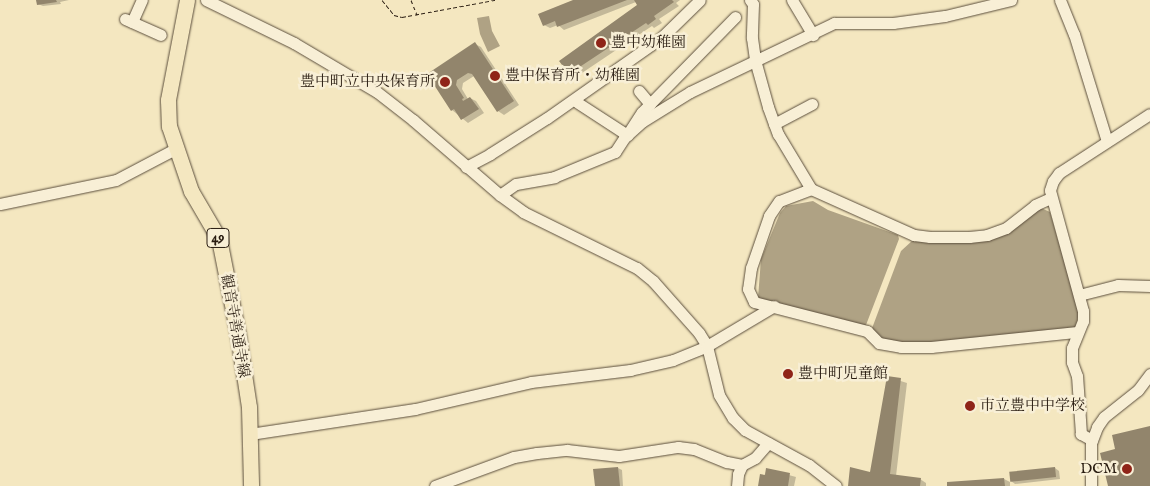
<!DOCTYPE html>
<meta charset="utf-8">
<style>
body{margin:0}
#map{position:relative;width:1150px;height:486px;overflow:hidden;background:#f4e7c0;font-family:"IM FELL English","Noto Serif JP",serif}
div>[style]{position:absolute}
.water>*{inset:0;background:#afa284}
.shadow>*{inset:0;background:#0003}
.building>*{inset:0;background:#92856c;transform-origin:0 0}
.path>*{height:1px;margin-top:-0.5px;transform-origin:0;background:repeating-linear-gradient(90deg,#281b10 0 4px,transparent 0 6.5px)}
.roads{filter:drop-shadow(0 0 1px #5b4e3c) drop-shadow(0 0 1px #5b4e3c)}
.minor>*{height:11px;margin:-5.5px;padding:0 5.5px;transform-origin:5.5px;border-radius:5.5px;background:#f8efd6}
.major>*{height:15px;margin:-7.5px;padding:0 7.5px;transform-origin:7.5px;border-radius:7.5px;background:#f4e7c0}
.dots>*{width:14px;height:14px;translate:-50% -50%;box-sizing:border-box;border:2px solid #f8efd6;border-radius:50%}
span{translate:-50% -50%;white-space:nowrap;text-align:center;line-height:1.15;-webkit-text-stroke:5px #f8efd6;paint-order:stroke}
.shield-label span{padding:1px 4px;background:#f8efd6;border:1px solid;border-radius:4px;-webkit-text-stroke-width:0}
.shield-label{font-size:14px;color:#281b10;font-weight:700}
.poi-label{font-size:15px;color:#281b10}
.left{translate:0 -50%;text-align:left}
.right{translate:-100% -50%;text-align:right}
.street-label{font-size:15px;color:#281b10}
</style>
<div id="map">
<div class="water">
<div style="clip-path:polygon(489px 16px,492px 31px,500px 46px,488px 52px,480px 34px,477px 18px)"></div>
<div style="clip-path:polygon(813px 201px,828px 210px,898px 235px,899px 239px,866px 325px,862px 328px,758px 298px,761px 259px,780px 213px,786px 206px)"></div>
<div style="clip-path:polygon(1041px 208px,1050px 212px,1079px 313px,1075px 330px,923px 343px,895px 343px,881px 339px,871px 331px,901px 251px,913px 240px,1007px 234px)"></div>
</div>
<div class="shadow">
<div style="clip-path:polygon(38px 0,69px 0,60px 2px,61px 4px,43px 6px,38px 4px)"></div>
<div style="clip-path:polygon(577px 0,680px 0,676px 3px,679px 6px,659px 19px,662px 23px,654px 28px,652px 26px,576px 77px,570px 73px,561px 61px,639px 5px,636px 2px,564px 30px,558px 25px,550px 28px,544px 25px)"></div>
<div style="clip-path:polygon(475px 44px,481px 47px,519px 105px,504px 115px,498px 111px,474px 76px,463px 83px,462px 89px,468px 99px,470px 98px,476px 101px,484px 113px,468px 123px,452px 110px,428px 74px)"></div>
<div style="clip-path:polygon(888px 377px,907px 383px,896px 476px,920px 479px,926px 483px,926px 486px,849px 486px,871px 473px)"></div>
<div style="clip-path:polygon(618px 468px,622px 470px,623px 486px,596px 486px)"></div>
<div style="clip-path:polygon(1055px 468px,1059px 471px,1060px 479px,1015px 484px,1011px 481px)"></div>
<div style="clip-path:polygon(767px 469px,796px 477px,794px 486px,760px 486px)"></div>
<div style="clip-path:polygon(1004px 479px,1010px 482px,1010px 486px,949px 486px)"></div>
</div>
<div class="building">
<div style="clip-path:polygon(36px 0,56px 0,57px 2px,37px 5px)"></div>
<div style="clip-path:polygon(573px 0,627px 0,557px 27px,555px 21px,543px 26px,538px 14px)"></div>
<div style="clip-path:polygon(634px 0,672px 0,674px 2px,654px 16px,656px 19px,648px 25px,646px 23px,569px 74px,559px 61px,637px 5px)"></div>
<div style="clip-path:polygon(475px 42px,514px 101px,497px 112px,472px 74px,468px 73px,457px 80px,456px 85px,464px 98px,462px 99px,463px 101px,470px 97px,479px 109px,461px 120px,454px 109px,451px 111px,427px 74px)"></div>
<div style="clip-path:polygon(887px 376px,901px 378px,890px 474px,921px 478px,920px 486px,848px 486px,850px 467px,870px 472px)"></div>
<div style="clip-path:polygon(1150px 426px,1150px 486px,1108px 486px,1100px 453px,1115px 449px,1112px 435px)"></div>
<div style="clip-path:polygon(618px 467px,620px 486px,595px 486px,593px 469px)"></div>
<div style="left:1055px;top:467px;width:10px;height:46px;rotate:84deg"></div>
<div style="clip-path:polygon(766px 468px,790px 473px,788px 486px,758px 486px,760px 474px,765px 475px)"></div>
<div style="clip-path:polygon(1004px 478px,1005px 486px,947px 486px,947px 482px)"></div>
</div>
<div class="path">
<div style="left:382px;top:0;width:19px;rotate:51deg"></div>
<div style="left:394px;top:15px;width:8px;rotate:14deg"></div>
<div style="left:402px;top:17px;width:95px;rotate:-10.4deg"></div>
<div style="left:411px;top:0;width:16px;rotate:68deg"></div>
</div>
<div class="roads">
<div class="minor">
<div style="left:206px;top:0;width:98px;rotate:26deg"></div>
<div style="left:294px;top:43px;width:96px;rotate:30.6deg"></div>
<div style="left:377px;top:92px;width:46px;rotate:37.9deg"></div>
<div style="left:413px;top:120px;width:115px;rotate:40.8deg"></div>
<div style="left:500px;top:195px;width:29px;rotate:36deg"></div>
<div style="left:523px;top:212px;width:127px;rotate:26.2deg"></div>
<div style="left:637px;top:268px;width:21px;rotate:39deg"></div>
<div style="left:653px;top:281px;width:69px;rotate:48.5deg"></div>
<div style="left:699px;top:333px;width:15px;rotate:58deg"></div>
<div style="left:707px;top:346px;width:50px;rotate:76.2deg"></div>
<div style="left:719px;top:395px;width:27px;rotate:59deg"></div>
<div style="left:733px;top:418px;width:17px;rotate:45deg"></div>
<div style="left:745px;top:430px;width:73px;rotate:28.7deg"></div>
<div style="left:809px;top:465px;width:34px;rotate:38deg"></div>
<div style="left:750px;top:0;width:5px;rotate:53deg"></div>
<div style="left:753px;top:4px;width:34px;rotate:92deg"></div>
<div style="left:752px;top:38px;width:22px;rotate:82deg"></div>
<div style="left:755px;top:60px;width:49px;rotate:74.5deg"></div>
<div style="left:768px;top:107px;width:29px;rotate:70deg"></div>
<div style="left:778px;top:134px;width:64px;rotate:59deg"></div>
<div style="left:811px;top:189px;width:113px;rotate:24.1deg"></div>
<div style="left:914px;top:235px;width:16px;rotate:7deg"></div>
<div style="left:930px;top:237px;width:39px"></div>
<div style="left:969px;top:237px;width:18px;rotate:-6deg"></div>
<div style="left:987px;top:235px;width:20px;rotate:-20deg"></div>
<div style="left:1006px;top:228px;width:37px;rotate:-38deg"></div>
<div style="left:1035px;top:205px;width:17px;rotate:-24deg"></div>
<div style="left:792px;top:0;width:41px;rotate:59deg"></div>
<div style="left:1060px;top:0;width:37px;rotate:68deg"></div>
<div style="left:1074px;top:34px;width:112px;rotate:72.9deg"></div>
<div style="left:125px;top:19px;width:39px;rotate:24deg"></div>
<div style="left:132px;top:22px;width:24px;rotate:-66deg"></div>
<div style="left:639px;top:91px;width:17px;rotate:50deg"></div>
<div style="left:578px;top:103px;width:59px;rotate:33.1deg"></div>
<div style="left:627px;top:135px;width:27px;rotate:-57deg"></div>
<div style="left:642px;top:112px;width:133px;rotate:-45.6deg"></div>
<div style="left:774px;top:124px;width:43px;rotate:-27.8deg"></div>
<div style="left:466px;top:167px;width:27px;rotate:-28deg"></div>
<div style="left:490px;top:154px;width:67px;rotate:-32.3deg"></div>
<div style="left:547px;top:118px;width:139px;rotate:-35.1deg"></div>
<div style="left:661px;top:38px;width:54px;rotate:-44.3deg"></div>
<div style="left:811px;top:189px;width:34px;rotate:159deg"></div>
<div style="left:779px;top:201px;width:18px;rotate:124deg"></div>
<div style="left:769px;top:216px;width:55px;rotate:109.1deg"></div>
<div style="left:751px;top:268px;width:21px;rotate:98deg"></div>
<div style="left:748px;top:289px;width:14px;rotate:65deg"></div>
<div style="left:754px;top:302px;width:117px;rotate:14.4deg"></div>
<div style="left:867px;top:331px;width:17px;rotate:45deg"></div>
<div style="left:879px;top:343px;width:22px;rotate:10deg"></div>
<div style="left:901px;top:347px;width:30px"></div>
<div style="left:931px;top:347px;width:147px;rotate:-5.9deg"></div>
<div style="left:500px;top:195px;width:19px;rotate:-35deg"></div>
<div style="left:516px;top:184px;width:39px;rotate:-10deg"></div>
<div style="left:554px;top:177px;width:66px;rotate:-22.3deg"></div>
<div style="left:615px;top:152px;width:17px;rotate:-57deg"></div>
<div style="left:624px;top:138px;width:25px;rotate:-42deg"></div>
<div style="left:643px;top:121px;width:55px;rotate:-31.7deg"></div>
<div style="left:690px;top:92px;width:160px;rotate:-25.6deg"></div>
<div style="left:834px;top:23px;width:59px"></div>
<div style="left:893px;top:23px;width:52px;rotate:-7.7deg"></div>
<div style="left:945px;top:16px;width:68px;rotate:-13.6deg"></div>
<div style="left:0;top:204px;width:118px;rotate:-11.7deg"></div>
<div style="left:116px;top:180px;width:67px;rotate:-27.7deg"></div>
<div style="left:1079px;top:295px;width:40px;rotate:-14.4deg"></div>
<div style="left:1118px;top:285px;width:32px;rotate:2deg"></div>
<div style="left:250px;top:434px;width:167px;rotate:-8.6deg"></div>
<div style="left:415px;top:409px;width:119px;rotate:-13.1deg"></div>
<div style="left:531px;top:382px;width:100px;rotate:-6.9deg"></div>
<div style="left:630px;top:370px;width:44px;rotate:-13.1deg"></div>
<div style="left:673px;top:360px;width:37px;rotate:-22deg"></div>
<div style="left:707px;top:346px;width:78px;rotate:-30.8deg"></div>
<div style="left:1092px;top:440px;width:13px;rotate:-151deg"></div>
<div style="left:1081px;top:434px;width:58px;rotate:-93.9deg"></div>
<div style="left:1077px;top:376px;width:15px;rotate:-110deg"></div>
<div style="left:1072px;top:362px;width:14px;rotate:-90deg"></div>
<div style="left:1072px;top:348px;width:29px;rotate:-68deg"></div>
<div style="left:1083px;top:321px;width:10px;rotate:-90deg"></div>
<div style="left:1083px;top:311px;width:125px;rotate:-105.3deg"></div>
<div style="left:1050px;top:190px;width:9px;rotate:-72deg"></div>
<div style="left:1053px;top:181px;width:10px;rotate:-53deg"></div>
<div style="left:1059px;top:173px;width:108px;rotate:-33deg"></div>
<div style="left:435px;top:486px;width:84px;rotate:-20.2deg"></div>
<div style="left:514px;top:457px;width:23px;rotate:-10deg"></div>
<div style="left:537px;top:453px;width:30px;rotate:-6deg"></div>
<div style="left:567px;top:450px;width:52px;rotate:6.6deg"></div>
<div style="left:619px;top:456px;width:60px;rotate:-8.7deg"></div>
<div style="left:678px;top:447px;width:16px;rotate:7deg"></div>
<div style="left:694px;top:449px;width:35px;rotate:22deg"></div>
<div style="left:727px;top:462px;width:15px;rotate:11deg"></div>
<div style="left:742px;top:465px;width:15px;rotate:-28deg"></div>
<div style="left:755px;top:458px;width:20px;rotate:-49deg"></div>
<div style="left:737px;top:486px;width:12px;rotate:-85deg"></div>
<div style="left:738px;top:474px;width:10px;rotate:-66deg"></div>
<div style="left:1091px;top:486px;width:43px;rotate:-90deg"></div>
<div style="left:1091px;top:443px;width:17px;rotate:-69deg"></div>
<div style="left:1097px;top:427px;width:12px;rotate:-55deg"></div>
<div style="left:1104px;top:417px;width:43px;rotate:-38.5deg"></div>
<div style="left:1138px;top:390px;width:20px;rotate:-53deg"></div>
</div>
<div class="major">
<div style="left:187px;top:0;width:102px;rotate:100.8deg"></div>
<div style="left:168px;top:100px;width:26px;rotate:88deg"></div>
<div style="left:169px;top:126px;width:69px;rotate:71.3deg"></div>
<div style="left:191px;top:191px;width:56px;rotate:59.7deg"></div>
<div style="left:219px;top:239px;width:98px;rotate:78.8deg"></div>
<div style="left:238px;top:335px;width:73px;rotate:81.3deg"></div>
<div style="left:249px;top:407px;width:79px;rotate:88.5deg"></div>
</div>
</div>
<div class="dots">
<div style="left:601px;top:43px;background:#8f2418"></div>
<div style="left:495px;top:76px;background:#8f2418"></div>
<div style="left:445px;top:82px;background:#8f2418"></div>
<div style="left:788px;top:374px;background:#8f2418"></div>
<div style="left:970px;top:406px;background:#8f2418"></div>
<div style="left:1127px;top:469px;background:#8f2418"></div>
</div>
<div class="shield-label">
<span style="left:218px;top:238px">49</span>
</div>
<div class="poi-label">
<span class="left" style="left:611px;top:43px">豊中幼稚園</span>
<span class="left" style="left:505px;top:76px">豊中保育所・幼稚園</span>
<span class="right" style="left:435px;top:82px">豊中町立中央保育所</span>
<span class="left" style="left:798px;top:374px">豊中町児童館</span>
<span class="left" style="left:980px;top:406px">市立豊中中学校</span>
<span class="right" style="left:1117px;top:469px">DCM</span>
</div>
<div class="street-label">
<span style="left:235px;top:326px;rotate:80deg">観音寺善通寺線</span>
</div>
</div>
